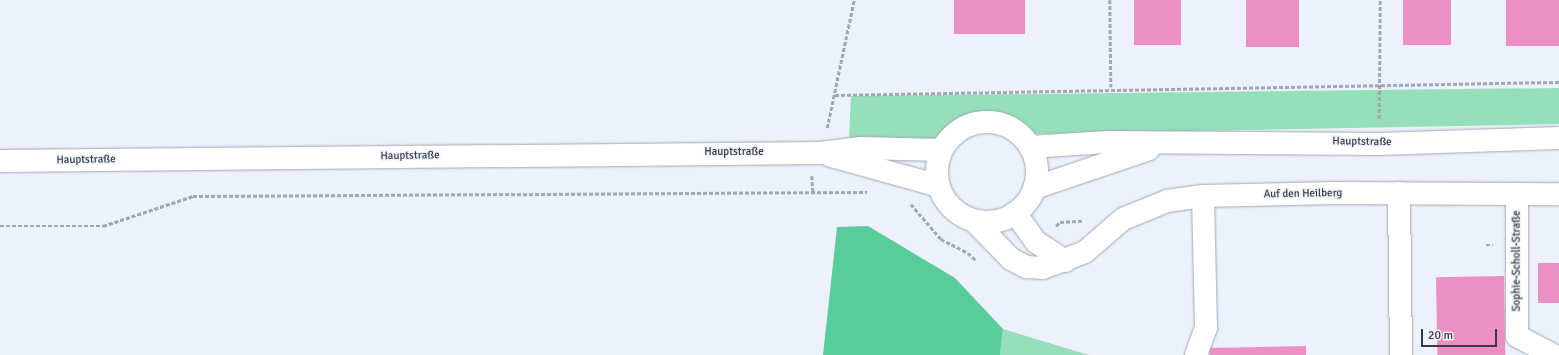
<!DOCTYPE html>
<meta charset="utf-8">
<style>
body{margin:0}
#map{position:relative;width:1559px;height:355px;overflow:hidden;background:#ecf1fb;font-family:Signika,sans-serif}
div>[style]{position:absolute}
.green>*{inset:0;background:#95dfba}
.forest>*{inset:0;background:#58cc9a}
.building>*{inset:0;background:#eb8fc4;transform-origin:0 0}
.path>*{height:2.5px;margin-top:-1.25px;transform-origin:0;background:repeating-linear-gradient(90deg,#a3a6ae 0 4px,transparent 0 6px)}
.roads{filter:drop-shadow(0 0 1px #a2a6b0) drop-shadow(0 0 1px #a2a6b0)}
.minor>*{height:22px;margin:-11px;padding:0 11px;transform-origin:11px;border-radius:11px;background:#fff}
.minor>.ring{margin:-11px;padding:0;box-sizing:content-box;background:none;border:22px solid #fff;border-radius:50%}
span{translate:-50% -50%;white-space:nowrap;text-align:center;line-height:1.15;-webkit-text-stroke:3px #ecf1fb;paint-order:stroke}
.street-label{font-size:11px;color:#383a3e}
.scale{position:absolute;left:1421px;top:329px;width:76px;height:18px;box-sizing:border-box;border:2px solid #383a3e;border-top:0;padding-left:5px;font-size:12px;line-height:14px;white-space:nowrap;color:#383a3e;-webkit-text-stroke:3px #ecf1fb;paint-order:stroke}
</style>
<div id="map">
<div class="green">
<div style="clip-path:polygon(1559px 88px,1559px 124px,1037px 134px,1001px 117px,978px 116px,951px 126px,930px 141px,849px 138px,851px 96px)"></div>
<div style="clip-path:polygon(1003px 329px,1089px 355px,1000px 355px)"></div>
</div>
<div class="forest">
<div style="clip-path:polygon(868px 226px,955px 278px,1003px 329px,1000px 355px,823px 355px,837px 227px)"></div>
</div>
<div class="building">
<div style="left:954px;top:0;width:71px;height:34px"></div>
<div style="left:1134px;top:0;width:47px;height:45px"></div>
<div style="left:1246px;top:0;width:53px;height:47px"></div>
<div style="left:1403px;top:0;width:48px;height:45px"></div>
<div style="left:1506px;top:0;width:53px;height:46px"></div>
<div style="left:1538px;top:263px;width:21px;height:40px"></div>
<div style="left:1504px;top:276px;width:79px;height:68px;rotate:89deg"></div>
<div style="clip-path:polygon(1306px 346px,1306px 355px,1210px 355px,1209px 348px)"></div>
</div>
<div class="path">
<div style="left:1110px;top:0;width:87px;rotate:89.3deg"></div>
<div style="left:835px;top:95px;width:724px;rotate:-1.03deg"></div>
<div style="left:1379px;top:119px;width:119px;rotate:-89.5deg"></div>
<div style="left:827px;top:128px;width:131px;rotate:-78.1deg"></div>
<div style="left:812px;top:176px;width:16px;rotate:86deg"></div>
<div style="left:911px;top:204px;width:46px;rotate:49.4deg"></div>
<div style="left:941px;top:239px;width:30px;rotate:27deg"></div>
<div style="left:968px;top:253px;width:12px;rotate:42deg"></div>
<div style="left:0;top:226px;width:103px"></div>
<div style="left:103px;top:226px;width:95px;rotate:-18.4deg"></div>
<div style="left:193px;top:196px;width:674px;rotate:-0.34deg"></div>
<div style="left:1056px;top:226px;width:6px;rotate:-45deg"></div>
<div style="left:1060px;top:222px;width:22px;rotate:-3deg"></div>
<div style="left:1486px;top:245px;width:7px"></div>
</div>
<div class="roads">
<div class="minor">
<div class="ring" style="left:937px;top:122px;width:78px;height:78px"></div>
<div style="left:1030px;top:147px;width:77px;rotate:-3.7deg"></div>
<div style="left:1107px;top:142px;width:273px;rotate:0.4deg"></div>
<div style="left:1380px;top:144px;width:179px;rotate:-1.9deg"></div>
<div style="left:831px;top:156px;width:112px;rotate:15.5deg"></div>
<div style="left:0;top:161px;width:820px;rotate:-0.56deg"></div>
<div style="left:820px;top:153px;width:41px;rotate:-7deg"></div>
<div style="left:861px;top:148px;width:80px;rotate:1.4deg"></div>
<div style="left:1034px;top:188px;width:121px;rotate:-18.7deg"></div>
<div style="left:1399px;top:193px;width:162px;rotate:89.3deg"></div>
<div style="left:1517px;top:195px;width:141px;rotate:90deg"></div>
<div style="left:1517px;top:336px;width:40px;rotate:28deg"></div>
<div style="left:1015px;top:213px;width:36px;rotate:54deg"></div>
<div style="left:1036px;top:242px;width:35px;rotate:33deg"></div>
<div style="left:973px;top:220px;width:54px;rotate:45.7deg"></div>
<div style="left:1011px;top:259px;width:17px;rotate:28deg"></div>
<div style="left:1026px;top:267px;width:17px;rotate:3deg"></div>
<div style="left:1043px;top:268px;width:45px;rotate:-20.9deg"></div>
<div style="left:1085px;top:252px;width:50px;rotate:-41deg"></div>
<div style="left:1123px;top:219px;width:48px;rotate:-22.2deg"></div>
<div style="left:1167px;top:201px;width:36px;rotate:-8deg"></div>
<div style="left:1203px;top:196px;width:132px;rotate:-1.3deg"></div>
<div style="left:1335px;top:193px;width:224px;rotate:0.3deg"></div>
<div style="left:1196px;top:355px;width:29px;rotate:-70deg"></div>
<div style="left:1206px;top:328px;width:132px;rotate:-91.3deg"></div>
</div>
</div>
<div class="street-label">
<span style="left:1362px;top:142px;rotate:1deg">Hauptstraße</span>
<span style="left:734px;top:152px">Hauptstraße</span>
<span style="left:410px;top:156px;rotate:-1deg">Hauptstraße</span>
<span style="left:86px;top:160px;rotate:-1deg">Hauptstraße</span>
<span style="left:1303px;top:194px;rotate:-1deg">Auf den Heilberg</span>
<span style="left:1517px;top:261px;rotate:-90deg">Sophie-Scholl-Straße</span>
</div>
<div class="scale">20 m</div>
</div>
